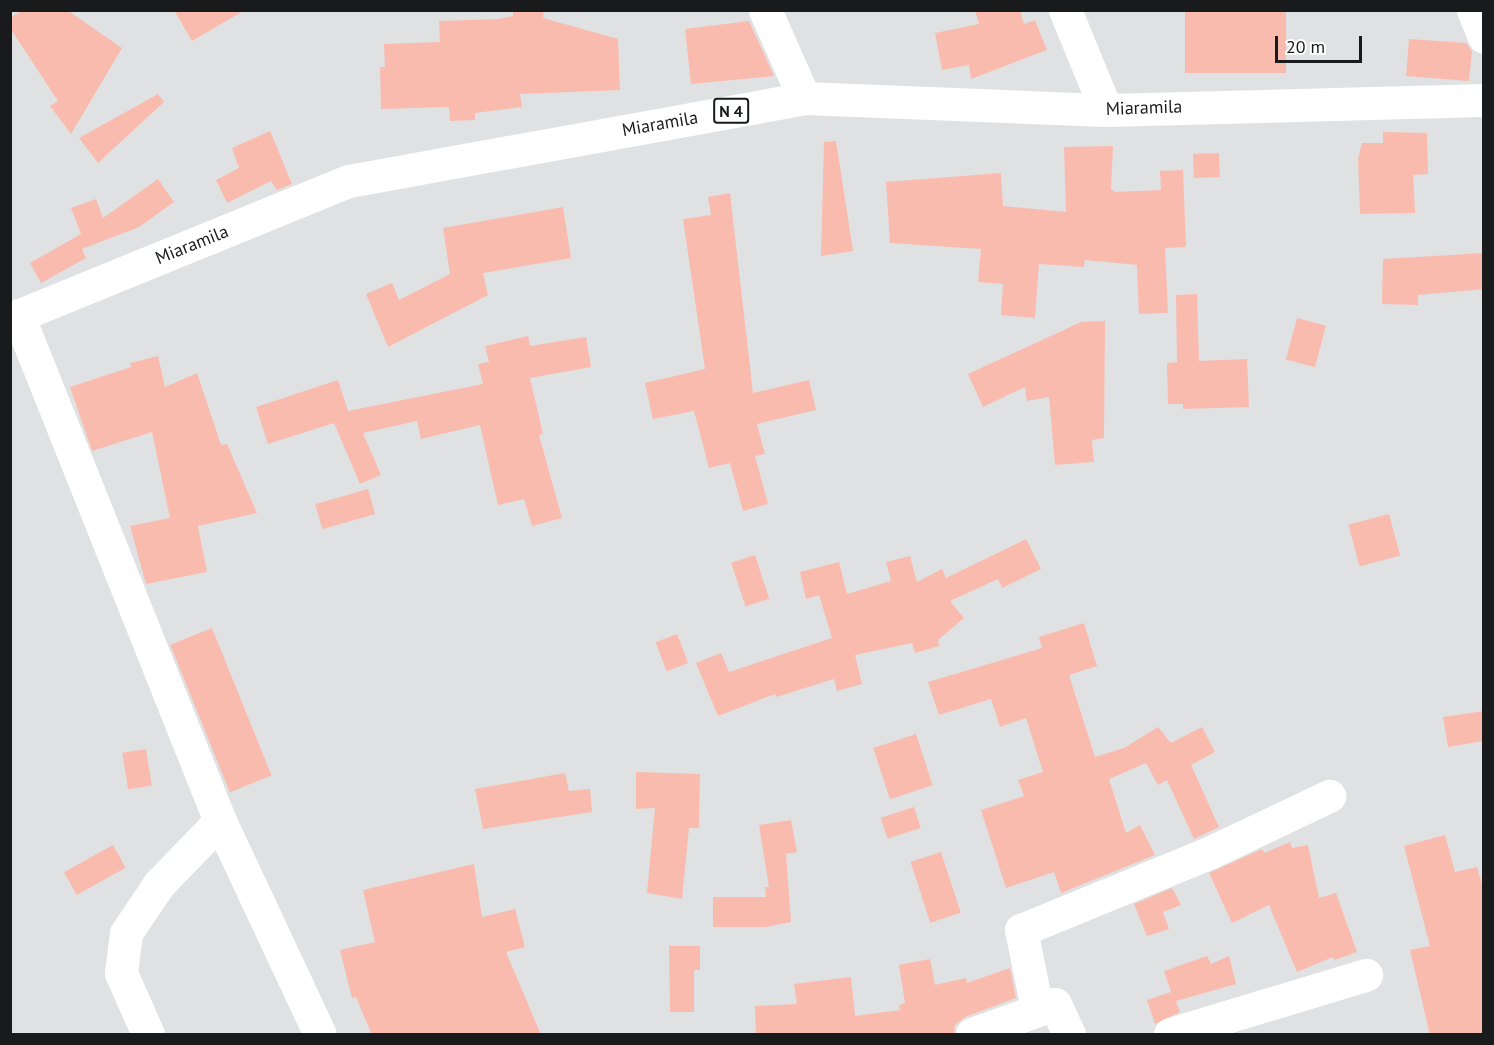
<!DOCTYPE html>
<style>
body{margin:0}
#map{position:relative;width:1494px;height:1045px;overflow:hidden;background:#e0e1e3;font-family:"PT Sans",sans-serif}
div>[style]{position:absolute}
.building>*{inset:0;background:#fabbaf;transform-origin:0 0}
.minor>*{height:33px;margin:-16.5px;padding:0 16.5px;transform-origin:16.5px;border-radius:16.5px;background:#fff}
.major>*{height:33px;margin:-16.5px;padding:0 16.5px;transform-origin:16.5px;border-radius:16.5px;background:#fff}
span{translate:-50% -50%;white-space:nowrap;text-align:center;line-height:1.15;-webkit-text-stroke:6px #fff;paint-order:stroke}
.shield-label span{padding:2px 4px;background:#fff;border:2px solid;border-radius:4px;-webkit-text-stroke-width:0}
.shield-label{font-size:16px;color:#191a1b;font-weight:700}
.street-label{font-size:18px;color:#191a1b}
.frame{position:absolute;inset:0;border:12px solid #191a1b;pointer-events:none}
.scale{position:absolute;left:1275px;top:36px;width:87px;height:27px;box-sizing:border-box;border:3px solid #191a1b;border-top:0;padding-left:8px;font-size:18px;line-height:21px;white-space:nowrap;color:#191a1b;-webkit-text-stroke:4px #fff;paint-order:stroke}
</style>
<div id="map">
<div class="building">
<div style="clip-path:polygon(23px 10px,67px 10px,122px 48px,71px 134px,50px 106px,58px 101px,10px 28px,10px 18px)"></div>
<div style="clip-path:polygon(174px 10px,245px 10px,192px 41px)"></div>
<div style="clip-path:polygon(513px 10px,544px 10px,543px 18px,618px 39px,620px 90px,520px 94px,522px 107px,475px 113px,475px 120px,450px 121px,449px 107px,381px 109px,380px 67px,385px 67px,384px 44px,440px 42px,439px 21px,498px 19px,513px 16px)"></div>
<div style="clip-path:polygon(975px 10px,1020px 10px,1024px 24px,1035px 20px,1047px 50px,971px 79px,969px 65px,942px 70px,935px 33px,979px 24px)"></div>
<div style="left:1185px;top:10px;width:101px;height:63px"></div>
<div style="clip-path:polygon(749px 21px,774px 76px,691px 84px,685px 29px)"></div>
<div style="clip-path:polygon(1409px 39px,1466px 43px,1472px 51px,1469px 81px,1406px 76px)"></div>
<div style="clip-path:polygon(158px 94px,164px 102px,98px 163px,79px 138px)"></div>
<div style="clip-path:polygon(270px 131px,292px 184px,277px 190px,271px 181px,227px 203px,216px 180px,239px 168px,232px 148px)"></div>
<div style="clip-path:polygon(1383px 132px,1427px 133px,1428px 174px,1413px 175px,1415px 213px,1360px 214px,1358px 159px,1362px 143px,1383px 143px)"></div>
<div style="clip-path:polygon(836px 141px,853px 251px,821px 256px,824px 142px)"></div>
<div style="clip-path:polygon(1113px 146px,1111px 189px,1115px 192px,1161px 190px,1160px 171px,1183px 170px,1186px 247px,1165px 248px,1168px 313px,1139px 314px,1137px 265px,1085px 260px,1084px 267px,1039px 264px,1035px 318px,1001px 315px,1003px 284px,978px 282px,981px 249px,890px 243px,886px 182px,1001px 173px,1003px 206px,1066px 212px,1064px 147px)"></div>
<div style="left:1219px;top:153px;width:24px;height:26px;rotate:88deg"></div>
<div style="clip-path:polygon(158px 179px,174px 202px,139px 227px,82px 249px,86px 258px,41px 283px,30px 263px,81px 234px,71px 208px,96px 199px,103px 218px)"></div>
<div style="clip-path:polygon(730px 193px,753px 393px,809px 380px,816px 410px,757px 424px,765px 454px,755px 456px,768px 504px,743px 511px,730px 463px,709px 468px,694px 411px,653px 419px,645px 383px,705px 369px,683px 219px,711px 215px,708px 197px)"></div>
<div style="clip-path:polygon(563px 207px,571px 258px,483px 273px,488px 295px,388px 347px,366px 294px,392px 283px,399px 300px,450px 274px,443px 228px)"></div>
<div style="clip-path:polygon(1484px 253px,1484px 289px,1418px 295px,1418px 305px,1382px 304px,1383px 259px)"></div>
<div style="clip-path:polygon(1197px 294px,1199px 361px,1247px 359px,1249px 407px,1183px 409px,1183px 404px,1168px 404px,1167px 363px,1177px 362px,1176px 295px)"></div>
<div style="left:1297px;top:318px;width:30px;height:43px;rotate:15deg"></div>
<div style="clip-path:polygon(1105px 321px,1104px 438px,1092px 440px,1094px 462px,1055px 465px,1049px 397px,1027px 401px,1025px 387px,983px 407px,968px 374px,1081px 322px)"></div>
<div style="clip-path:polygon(528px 336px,530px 346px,586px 337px,591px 367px,530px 378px,543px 434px,539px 435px,562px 518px,532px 526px,524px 499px,498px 505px,480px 425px,421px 439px,417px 421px,363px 433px,381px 475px,360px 484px,334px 423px,268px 444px,256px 407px,338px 380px,348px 411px,483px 384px,478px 364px,489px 362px,485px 346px)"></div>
<div style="clip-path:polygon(158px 356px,165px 387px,197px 373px,221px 445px,227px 444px,257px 513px,198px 526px,207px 572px,146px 584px,130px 526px,170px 518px,152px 432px,92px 451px,70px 387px,131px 367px,130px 363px)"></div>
<div style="left:368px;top:489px;width:26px;height:55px;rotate:74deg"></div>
<div style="left:1389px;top:514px;width:43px;height:42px;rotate:75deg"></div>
<div style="clip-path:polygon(1026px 539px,1041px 569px,1002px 588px,998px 579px,950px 601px,964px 618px,938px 640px,939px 646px,915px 653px,912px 643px,855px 655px,862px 684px,837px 691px,834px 679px,776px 697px,775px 694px,718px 716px,696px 663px,721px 653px,729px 672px,832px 638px,819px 595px,806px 599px,800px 572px,839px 562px,847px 594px,891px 581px,886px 562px,910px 556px,917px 582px,942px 569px,946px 578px)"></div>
<div style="left:755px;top:555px;width:46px;height:25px;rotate:72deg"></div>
<div style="clip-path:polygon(1084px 623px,1097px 666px,1069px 675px,1095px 757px,1124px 748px,1158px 727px,1171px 743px,1202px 727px,1215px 752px,1191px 765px,1219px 827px,1194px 839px,1167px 780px,1158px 785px,1146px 763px,1109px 779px,1126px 833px,1140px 825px,1155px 855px,1061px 893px,1054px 872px,1006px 888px,981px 810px,1024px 796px,1018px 780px,1043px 772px,1026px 718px,1000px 727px,991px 699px,939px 715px,928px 682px,1042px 648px,1039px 637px)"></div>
<div style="left:212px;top:628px;width:159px;height:45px;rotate:68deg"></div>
<div style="left:677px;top:634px;width:31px;height:23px;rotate:69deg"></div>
<div style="clip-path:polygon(1484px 711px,1484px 741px,1448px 747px,1443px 717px)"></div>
<div style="left:916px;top:734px;width:54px;height:45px;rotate:72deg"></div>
<div style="left:146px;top:749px;width:37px;height:24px;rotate:81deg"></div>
<div style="clip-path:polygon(636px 772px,700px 774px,699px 828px,689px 828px,682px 899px,647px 893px,655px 808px,636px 809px)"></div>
<div style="clip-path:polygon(565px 773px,569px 791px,590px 789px,592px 812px,483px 829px,475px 789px)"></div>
<div style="left:914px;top:807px;width:22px;height:35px;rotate:72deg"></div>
<div style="clip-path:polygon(791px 820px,797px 852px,786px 854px,791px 922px,765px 927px,713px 927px,713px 897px,766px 897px,765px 887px,769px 887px,759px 825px)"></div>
<div style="clip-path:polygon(1445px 835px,1455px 872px,1477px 867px,1484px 891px,1484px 1035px,1430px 1035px,1410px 950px,1430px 946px,1404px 846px)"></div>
<div style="clip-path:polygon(1290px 842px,1292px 848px,1308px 845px,1319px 898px,1336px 893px,1357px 952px,1335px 960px,1333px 957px,1297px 972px,1269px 905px,1232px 923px,1209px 873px,1262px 849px,1264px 853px)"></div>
<div style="left:113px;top:845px;width:26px;height:56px;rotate:61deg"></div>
<div style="left:941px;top:852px;width:64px;height:32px;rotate:72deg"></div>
<div style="clip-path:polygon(474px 864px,482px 917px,515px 909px,525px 947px,506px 952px,541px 1035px,372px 1035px,356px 997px,352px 998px,340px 950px,375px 942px,363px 890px)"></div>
<div style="clip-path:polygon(1172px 888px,1181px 905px,1163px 912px,1169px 929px,1147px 936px,1134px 904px)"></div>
<div style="clip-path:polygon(669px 946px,700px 946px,700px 970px,694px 970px,694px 1012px,670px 1012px)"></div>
<div style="clip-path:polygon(1207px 956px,1211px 964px,1229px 956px,1236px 984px,1176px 1001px,1180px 1012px,1155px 1024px,1147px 1000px,1171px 992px,1164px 971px)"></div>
<div style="clip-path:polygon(930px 959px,935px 985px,966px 978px,967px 983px,1010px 968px,1016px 998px,965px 1017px,955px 1025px,954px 1035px,756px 1035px,755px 1006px,797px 1004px,794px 984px,851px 977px,855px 1016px,900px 1010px,899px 1005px,905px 1003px,899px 965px)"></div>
</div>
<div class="minor">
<div style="left:765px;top:10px;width:96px;rotate:66.1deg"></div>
<div style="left:1065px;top:10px;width:108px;rotate:67.7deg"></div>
<div style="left:1473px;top:10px;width:29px;rotate:68deg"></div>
<div style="left:18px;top:315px;width:545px;rotate:68.24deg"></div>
<div style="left:220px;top:821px;width:235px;rotate:64.9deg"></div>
<div style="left:1037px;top:1009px;width:81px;rotate:-101.4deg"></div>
<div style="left:1021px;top:930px;width:205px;rotate:-22.3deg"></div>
<div style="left:1211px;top:852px;width:131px;rotate:-25.4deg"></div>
<div style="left:148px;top:1034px;width:67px;rotate:-113.9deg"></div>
<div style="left:121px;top:973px;width:40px;rotate:-82.9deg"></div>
<div style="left:126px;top:933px;width:59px;rotate:-56deg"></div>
<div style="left:159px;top:884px;width:88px;rotate:-45.9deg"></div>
<div style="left:972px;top:1034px;width:88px;rotate:-19.9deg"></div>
<div style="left:1055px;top:1004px;width:33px;rotate:65deg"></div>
<div style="left:1170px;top:1034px;width:205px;rotate:-16.8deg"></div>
</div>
<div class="major">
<div style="left:10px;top:319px;width:366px;rotate:-22.2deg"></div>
<div style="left:349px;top:181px;width:463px;rotate:-10.3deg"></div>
<div style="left:804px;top:98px;width:302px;rotate:2.3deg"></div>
<div style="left:1106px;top:110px;width:378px;rotate:-1.5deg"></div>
</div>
<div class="shield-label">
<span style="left:731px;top:111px">N 4</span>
</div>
<div class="street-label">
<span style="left:1144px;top:108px;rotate:-2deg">Miaramila</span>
<span style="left:660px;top:124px;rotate:-10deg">Miaramila</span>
<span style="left:192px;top:245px;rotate:-22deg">Miaramila</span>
</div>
<div class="frame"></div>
<div class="scale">20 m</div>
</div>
